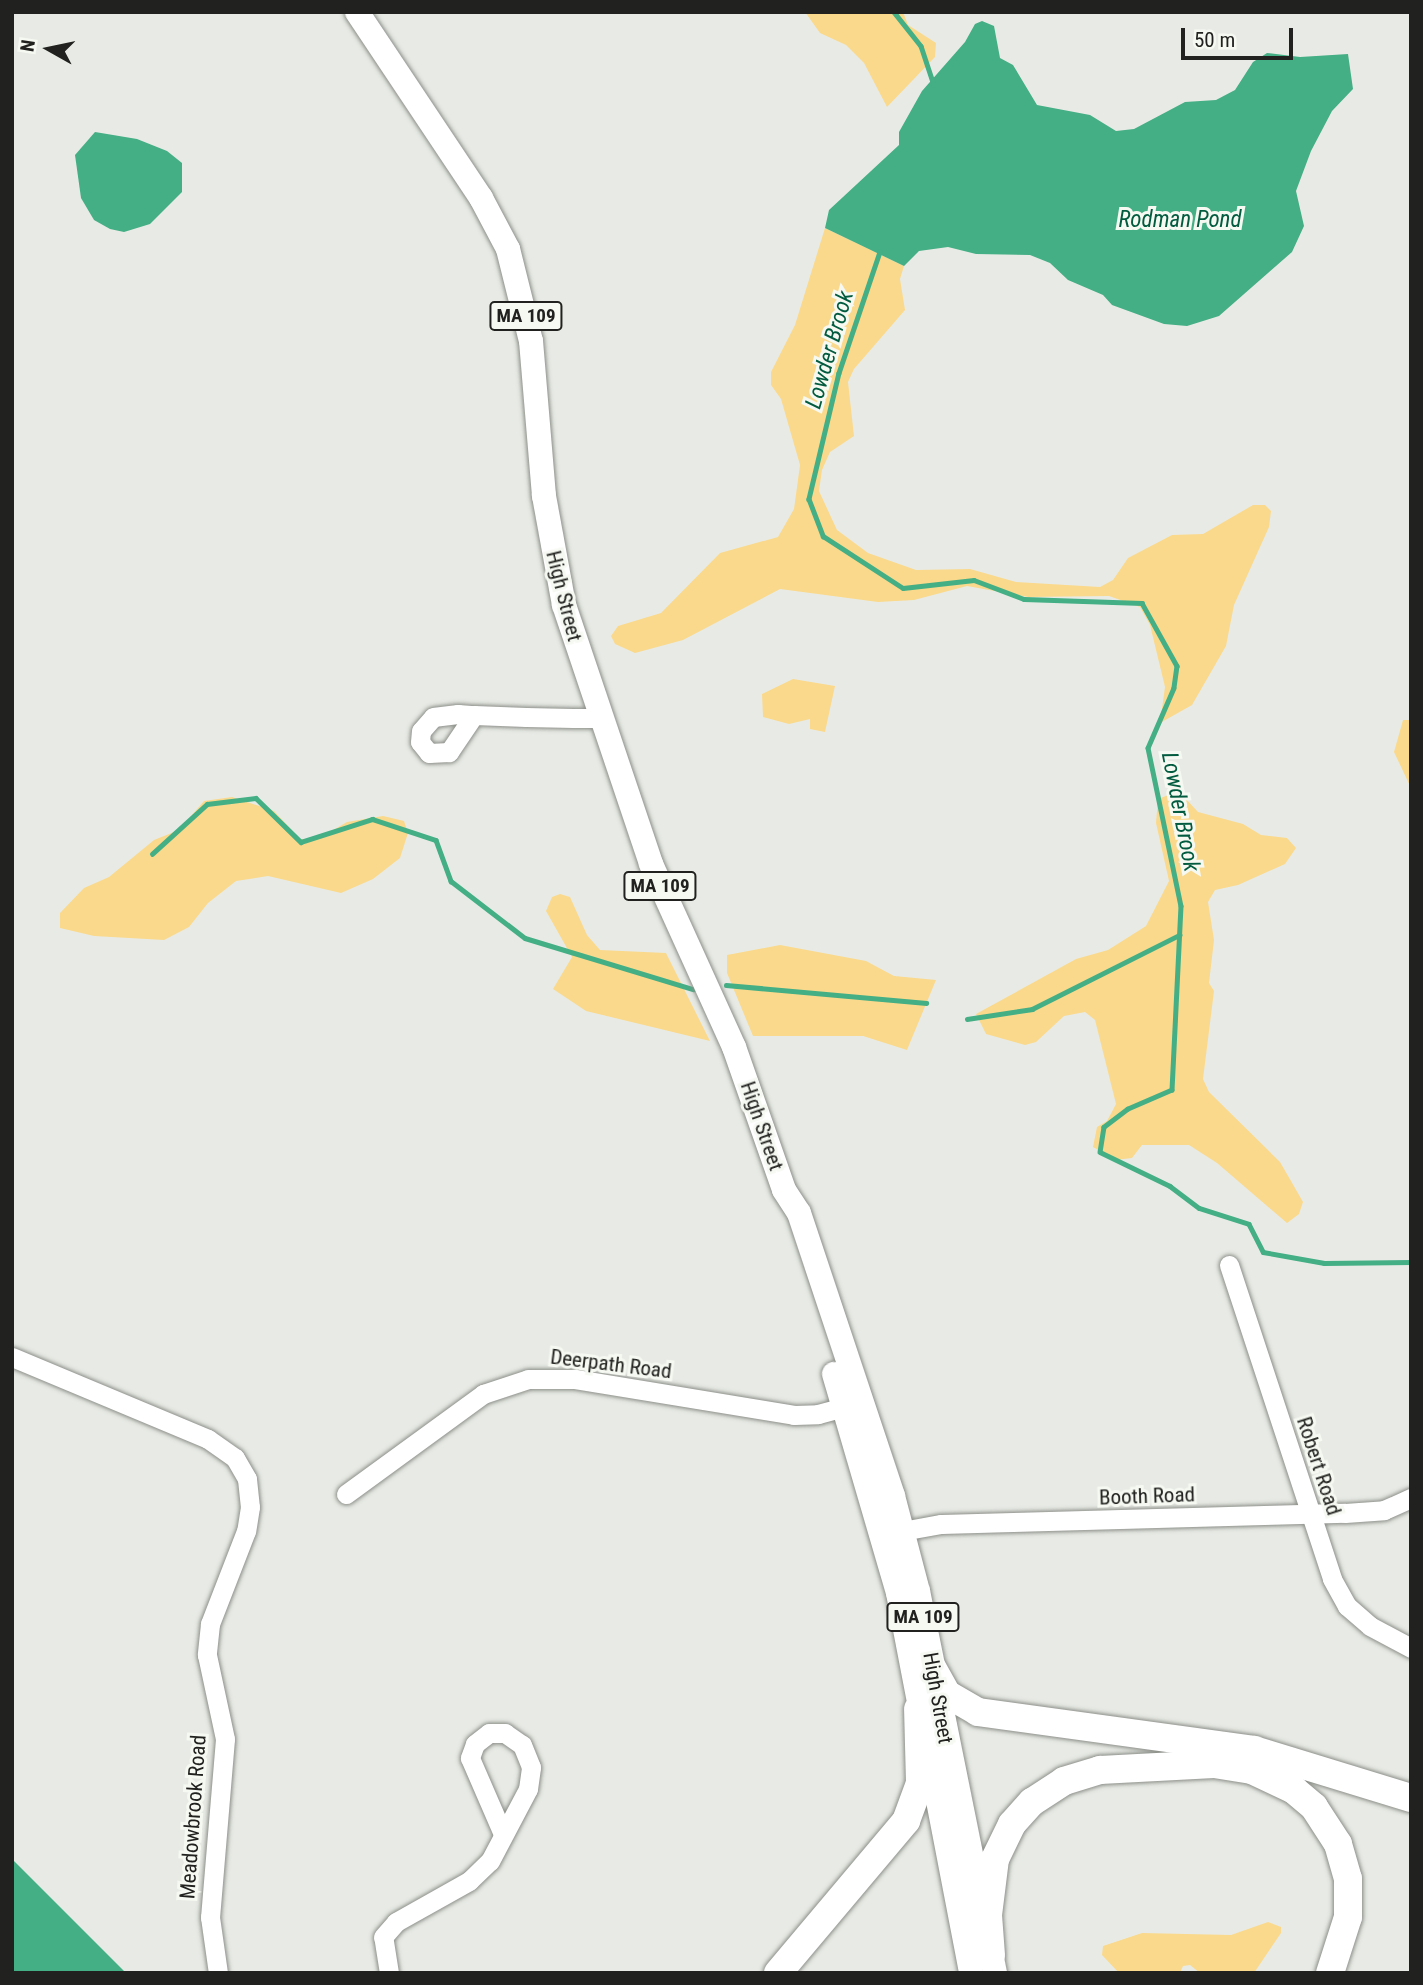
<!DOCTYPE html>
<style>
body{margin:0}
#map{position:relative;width:1423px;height:1985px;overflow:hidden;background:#e8ebe5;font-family:"Roboto Condensed",sans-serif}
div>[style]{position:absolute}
.green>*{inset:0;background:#fad98c}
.water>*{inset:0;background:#44ae85}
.stream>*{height:4.5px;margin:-2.25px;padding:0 2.25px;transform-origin:2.25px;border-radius:2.25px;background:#44ae85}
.roads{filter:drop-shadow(0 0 2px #8c8f89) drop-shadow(0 0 2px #8c8f89)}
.minor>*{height:19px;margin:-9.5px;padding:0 9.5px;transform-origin:9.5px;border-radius:9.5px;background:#fff}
.major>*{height:24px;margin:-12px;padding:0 12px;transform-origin:12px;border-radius:12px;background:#fff}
.highway>*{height:28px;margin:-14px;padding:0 14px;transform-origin:14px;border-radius:14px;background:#fff}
span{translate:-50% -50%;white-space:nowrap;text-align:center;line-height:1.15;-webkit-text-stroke:6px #f6f9f2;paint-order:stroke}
.shield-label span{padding:2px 5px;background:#f6f9f2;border:2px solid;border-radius:5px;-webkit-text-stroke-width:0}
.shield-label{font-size:19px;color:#21221f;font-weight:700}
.street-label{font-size:21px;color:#21221f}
.water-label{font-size:23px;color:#025b3f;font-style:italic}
.frame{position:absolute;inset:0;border:14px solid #21221f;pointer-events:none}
.north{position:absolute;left:14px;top:14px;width:70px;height:70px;-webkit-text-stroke:5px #f6f9f2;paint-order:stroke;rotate:279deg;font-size:19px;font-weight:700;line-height:28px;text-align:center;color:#21221f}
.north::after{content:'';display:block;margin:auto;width:24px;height:32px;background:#21221f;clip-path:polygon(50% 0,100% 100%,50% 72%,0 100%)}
.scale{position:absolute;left:1181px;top:28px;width:112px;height:32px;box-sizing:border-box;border:4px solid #21221f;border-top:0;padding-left:9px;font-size:21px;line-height:24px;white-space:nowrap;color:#21221f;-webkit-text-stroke:5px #f6f9f2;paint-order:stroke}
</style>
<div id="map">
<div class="green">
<div style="clip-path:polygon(805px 12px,903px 12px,908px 25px,936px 43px,935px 57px,887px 107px,864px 63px,846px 45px,820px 33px)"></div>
<div style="clip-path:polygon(825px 228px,904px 266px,900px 279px,905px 310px,854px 369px,848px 382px,854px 436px,830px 452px,822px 470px,819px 491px,837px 530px,868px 553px,916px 570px,970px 569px,1016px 582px,1100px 587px,1113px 580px,1128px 558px,1172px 535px,1203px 534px,1253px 505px,1265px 505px,1271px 511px,1269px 527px,1234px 605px,1226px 646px,1192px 705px,1160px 723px,1165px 687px,1150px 625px,1140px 607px,1109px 596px,1028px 597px,967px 586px,914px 600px,878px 602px,780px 589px,683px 640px,635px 653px,615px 644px,611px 636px,618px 626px,661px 613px,720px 553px,778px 537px,794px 509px,800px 465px,781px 399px,771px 385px,771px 372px,795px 325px)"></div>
<div style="clip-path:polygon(793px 679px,835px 686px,825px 732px,810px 729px,810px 719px,789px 724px,763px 717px,762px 694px)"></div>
<div style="clip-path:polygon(1403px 720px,1411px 720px,1411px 788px,1394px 752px)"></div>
<div style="clip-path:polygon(1171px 794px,1186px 799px,1198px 812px,1243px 824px,1261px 835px,1287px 838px,1296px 848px,1285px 864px,1238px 885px,1215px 890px,1208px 902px,1214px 940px,1209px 983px,1214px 991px,1203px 1079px,1209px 1092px,1280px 1162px,1291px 1181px,1303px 1202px,1299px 1214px,1287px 1223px,1217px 1163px,1189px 1145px,1142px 1145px,1132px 1158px,1115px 1160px,1093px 1147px,1097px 1127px,1107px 1121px,1116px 1104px,1095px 1020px,1085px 1012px,1064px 1016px,1036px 1042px,1025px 1045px,986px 1034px,976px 1014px,1076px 959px,1108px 950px,1146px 926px,1169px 881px,1156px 823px,1158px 799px)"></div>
<div style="clip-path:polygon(232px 797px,274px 811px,300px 839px,318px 839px,347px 822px,383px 816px,404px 821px,408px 833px,400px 858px,373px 879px,341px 893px,268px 876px,236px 881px,208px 903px,189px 927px,164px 940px,94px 936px,60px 928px,60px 913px,84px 888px,109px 877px,154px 840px,179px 830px,204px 801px)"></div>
<div style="clip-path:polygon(560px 894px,570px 897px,587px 935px,600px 950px,666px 953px,710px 1041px,586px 1011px,553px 989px,572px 957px,546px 911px,552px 897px)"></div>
<div style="clip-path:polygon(780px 945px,866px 961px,894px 976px,936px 980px,907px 1050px,863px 1036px,753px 1036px,727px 973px,727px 955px)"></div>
<div style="clip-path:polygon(1268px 1922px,1281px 1927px,1281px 1933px,1254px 1973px,1200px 1973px,1190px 1965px,1183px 1966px,1180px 1973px,1119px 1973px,1102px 1955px,1103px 1946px,1142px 1933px,1231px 1935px)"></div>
</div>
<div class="water">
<div style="clip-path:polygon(982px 21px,994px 26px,1000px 58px,1013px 65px,1037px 105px,1090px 115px,1116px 131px,1134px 129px,1185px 102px,1216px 100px,1235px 90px,1253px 62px,1267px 53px,1300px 57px,1348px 54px,1353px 89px,1332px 111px,1311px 151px,1296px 191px,1304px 226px,1292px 252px,1219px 316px,1187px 326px,1164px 324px,1112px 305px,1103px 295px,1068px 280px,1050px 263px,1030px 255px,976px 254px,948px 247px,919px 251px,904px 266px,825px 228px,829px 210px,899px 145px,899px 132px,922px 91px,965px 42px,975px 24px)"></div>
<div style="clip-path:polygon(95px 132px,137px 139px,167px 151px,182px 163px,182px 192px,150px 224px,124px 232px,110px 229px,94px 220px,81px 198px,75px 155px)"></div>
<div style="clip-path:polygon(12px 1854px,14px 1861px,126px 1973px,12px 1973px)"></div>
</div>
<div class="stream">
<div style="left:894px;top:12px;width:43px;rotate:51.5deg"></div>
<div style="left:921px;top:46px;width:41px;rotate:71.6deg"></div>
<div style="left:880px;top:252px;width:128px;rotate:108.7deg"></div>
<div style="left:839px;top:373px;width:130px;rotate:103.4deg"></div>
<div style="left:809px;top:499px;width:40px;rotate:69deg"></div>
<div style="left:823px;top:536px;width:95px;rotate:33deg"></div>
<div style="left:903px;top:588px;width:71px;rotate:-6.4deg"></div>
<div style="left:974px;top:580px;width:53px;rotate:20.8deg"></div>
<div style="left:1024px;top:599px;width:118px;rotate:1.9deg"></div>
<div style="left:1142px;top:603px;width:72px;rotate:60.9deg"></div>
<div style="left:1177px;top:666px;width:22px;rotate:98deg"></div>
<div style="left:1174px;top:688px;width:65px;rotate:113.4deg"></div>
<div style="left:1148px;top:748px;width:161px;rotate:78.2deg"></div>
<div style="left:1181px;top:906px;width:184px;rotate:92.8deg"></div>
<div style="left:1172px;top:1090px;width:48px;rotate:156.6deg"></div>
<div style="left:1128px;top:1109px;width:30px;rotate:143deg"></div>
<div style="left:1104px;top:1127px;width:25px;rotate:99deg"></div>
<div style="left:1100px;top:1152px;width:78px;rotate:25.9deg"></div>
<div style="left:1170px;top:1186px;width:36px;rotate:37deg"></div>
<div style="left:1199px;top:1208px;width:52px;rotate:17.7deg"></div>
<div style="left:1249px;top:1224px;width:31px;rotate:63deg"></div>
<div style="left:1263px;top:1252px;width:62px;rotate:10.2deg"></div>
<div style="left:1324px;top:1263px;width:87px;rotate:-0.7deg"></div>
<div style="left:152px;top:854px;width:74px;rotate:-42.3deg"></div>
<div style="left:207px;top:804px;width:49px;rotate:-7deg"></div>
<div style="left:256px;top:798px;width:63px;rotate:44.4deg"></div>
<div style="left:301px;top:842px;width:75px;rotate:-17.9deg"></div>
<div style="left:372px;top:819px;width:67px;rotate:18.2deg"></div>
<div style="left:436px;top:840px;width:44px;rotate:69.9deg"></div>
<div style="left:451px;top:881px;width:93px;rotate:37.6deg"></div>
<div style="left:525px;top:938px;width:176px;rotate:16.9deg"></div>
<div style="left:726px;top:985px;width:201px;rotate:5.1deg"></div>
<div style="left:967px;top:1019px;width:66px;rotate:-8.7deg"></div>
<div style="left:1032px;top:1009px;width:165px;rotate:-26.7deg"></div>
</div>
<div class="roads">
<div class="minor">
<div style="left:474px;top:715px;width:45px;rotate:124deg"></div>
<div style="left:449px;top:752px;width:20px;rotate:177deg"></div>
<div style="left:429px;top:753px;width:14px;rotate:-129deg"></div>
<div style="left:420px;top:742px;width:11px;rotate:-85deg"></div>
<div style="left:421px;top:731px;width:18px;rotate:-49deg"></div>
<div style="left:433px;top:717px;width:25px;rotate:-7deg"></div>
<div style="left:458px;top:714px;width:16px;rotate:4deg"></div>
<div style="left:474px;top:715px;width:52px;rotate:2.2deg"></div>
<div style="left:526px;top:717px;width:47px;rotate:1.2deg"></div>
<div style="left:573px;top:718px;width:26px"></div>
<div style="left:1229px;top:1265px;width:330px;rotate:71.8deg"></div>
<div style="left:1332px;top:1579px;width:31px;rotate:61deg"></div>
<div style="left:1347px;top:1606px;width:30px;rotate:41deg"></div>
<div style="left:1370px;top:1626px;width:47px;rotate:28.2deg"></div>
<div style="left:12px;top:1357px;width:212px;rotate:22.7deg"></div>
<div style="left:208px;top:1439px;width:33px;rotate:35deg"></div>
<div style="left:235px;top:1458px;width:24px;rotate:60deg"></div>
<div style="left:247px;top:1479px;width:28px;rotate:84deg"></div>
<div style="left:250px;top:1507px;width:24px;rotate:99deg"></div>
<div style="left:246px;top:1531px;width:100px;rotate:111.2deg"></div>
<div style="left:210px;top:1624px;width:31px;rotate:96deg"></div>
<div style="left:207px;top:1655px;width:86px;rotate:77.9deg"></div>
<div style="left:225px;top:1739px;width:179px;rotate:94.8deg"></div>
<div style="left:210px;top:1917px;width:57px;rotate:81.9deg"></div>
<div style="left:346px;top:1494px;width:170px;rotate:-36.1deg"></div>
<div style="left:483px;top:1394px;width:47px;rotate:-18.4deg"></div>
<div style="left:528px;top:1379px;width:47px"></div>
<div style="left:575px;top:1379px;width:222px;rotate:9.3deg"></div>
<div style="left:794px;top:1415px;width:24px;rotate:-2deg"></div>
<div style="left:818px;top:1414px;width:39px;rotate:-15deg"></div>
<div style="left:891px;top:1533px;width:51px;rotate:-10.2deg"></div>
<div style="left:941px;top:1524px;width:404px;rotate:-1.6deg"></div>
<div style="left:1345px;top:1513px;width:39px;rotate:-4deg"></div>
<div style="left:1384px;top:1510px;width:30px;rotate:-24deg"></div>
<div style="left:389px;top:1973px;width:36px;rotate:-99deg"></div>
<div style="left:383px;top:1937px;width:20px;rotate:-49deg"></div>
<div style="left:396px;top:1922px;width:84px;rotate:-29.3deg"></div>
<div style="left:469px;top:1881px;width:29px;rotate:-44deg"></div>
<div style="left:490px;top:1861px;width:81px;rotate:-62.2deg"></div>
<div style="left:528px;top:1789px;width:22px;rotate:-82deg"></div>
<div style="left:531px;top:1767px;width:24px;rotate:-112deg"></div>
<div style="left:522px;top:1745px;width:21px;rotate:-145deg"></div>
<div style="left:505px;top:1733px;width:16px;rotate:180deg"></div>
<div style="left:489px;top:1733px;width:18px;rotate:142deg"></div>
<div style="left:475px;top:1744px;width:15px;rotate:110deg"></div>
<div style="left:470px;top:1758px;width:81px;rotate:66.6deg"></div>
</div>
<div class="major">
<div style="left:357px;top:12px;width:224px;rotate:56.3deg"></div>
<div style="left:481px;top:198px;width:58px;rotate:62.1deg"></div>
<div style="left:508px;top:249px;width:95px;rotate:76deg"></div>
<div style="left:531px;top:341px;width:156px;rotate:85.2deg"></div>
<div style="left:544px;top:496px;width:111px;rotate:79.6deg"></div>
<div style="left:564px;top:605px;width:273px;rotate:71.4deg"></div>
<div style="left:651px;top:864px;width:201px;rotate:65.6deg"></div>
<div style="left:734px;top:1047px;width:151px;rotate:70.7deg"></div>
<div style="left:784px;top:1190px;width:27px;rotate:57deg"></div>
<div style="left:799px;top:1213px;width:298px;rotate:71.6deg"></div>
<div style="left:893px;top:1496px;width:98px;rotate:75.3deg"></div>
<div style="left:918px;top:1591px;width:390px;rotate:78.6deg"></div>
<div style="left:834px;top:1374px;width:228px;rotate:73.7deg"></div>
<div style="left:898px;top:1593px;width:387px;rotate:79.1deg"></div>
</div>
<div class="highway">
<div style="left:933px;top:1669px;width:29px;rotate:61deg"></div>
<div style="left:947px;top:1694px;width:36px;rotate:30deg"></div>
<div style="left:978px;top:1712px;width:279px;rotate:7.8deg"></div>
<div style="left:1254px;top:1750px;width:164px;rotate:17deg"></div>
<div style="left:991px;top:1955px;width:40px;rotate:-94.3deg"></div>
<div style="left:988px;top:1915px;width:56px;rotate:-82.9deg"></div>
<div style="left:995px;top:1859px;width:39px;rotate:-64deg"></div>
<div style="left:1012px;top:1824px;width:30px;rotate:-48deg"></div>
<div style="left:1032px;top:1802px;width:38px;rotate:-33deg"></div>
<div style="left:1064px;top:1781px;width:38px;rotate:-17deg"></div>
<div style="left:1100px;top:1770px;width:114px;rotate:-3deg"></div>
<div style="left:1214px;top:1764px;width:38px;rotate:9deg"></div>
<div style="left:1252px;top:1770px;width:47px;rotate:25.5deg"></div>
<div style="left:1294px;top:1790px;width:26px;rotate:40deg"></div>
<div style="left:1314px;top:1807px;width:44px;rotate:57deg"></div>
<div style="left:1338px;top:1844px;width:36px;rotate:74deg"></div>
<div style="left:1348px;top:1879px;width:38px;rotate:90deg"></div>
<div style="left:1348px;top:1917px;width:59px;rotate:107.8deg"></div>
<div style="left:778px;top:1973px;width:199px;rotate:-49.9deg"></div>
<div style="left:906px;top:1821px;width:40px;rotate:-69.8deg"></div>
<div style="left:920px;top:1783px;width:74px;rotate:-91.5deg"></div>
</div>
</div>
<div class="shield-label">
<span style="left:526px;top:316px">MA 109</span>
<span style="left:660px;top:886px">MA 109</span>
<span style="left:923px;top:1617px">MA 109</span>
</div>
<div class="street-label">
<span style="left:564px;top:596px;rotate:76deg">High Street</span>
<span style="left:762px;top:1126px;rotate:71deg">High Street</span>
<span style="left:611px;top:1364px;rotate:7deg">Deerpath Road</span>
<span style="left:1319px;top:1466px;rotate:72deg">Robert Road</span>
<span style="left:1147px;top:1496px;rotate:-2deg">Booth Road</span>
<span style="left:938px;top:1698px;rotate:80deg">High Street</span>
<span style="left:193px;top:1817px;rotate:-86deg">Meadowbrook Road</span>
</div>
<div class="water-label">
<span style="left:1180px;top:220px">Rodman Pond</span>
<span style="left:830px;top:350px;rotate:-74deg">Lowder Brook</span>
<span style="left:1180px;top:812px;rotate:79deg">Lowder Brook</span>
</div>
<div class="frame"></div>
<div class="north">N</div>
<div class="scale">50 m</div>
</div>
